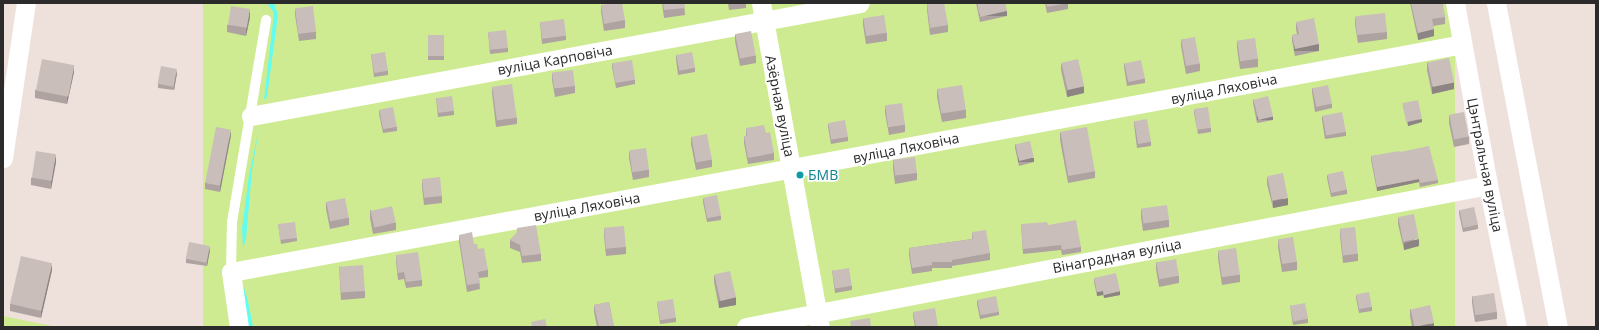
<!DOCTYPE html>
<meta charset="utf-8">
<style>
body{margin:0}
#map{position:relative;width:1599px;height:330px;overflow:hidden;background:#eee0db;font-family:"Open Sans",sans-serif}
div>[style]{position:absolute}
.green>*{inset:0;background:#ceeb91;transform-origin:0 0}
.water>*{inset:0;background:#62fcf1}
.service>*{height:10px;margin:-5px;padding:0 5px;transform-origin:5px;border-radius:5px;background:#fff}
.minor>*{height:19px;margin:-9.5px;padding:0 9.5px;transform-origin:9.5px;border-radius:9.5px;background:#fff}
.wall>*{inset:0;background:#aea3a1;transform-origin:0 0}
.shaded-wall>*{inset:0;background:#8d8583;transform-origin:0 0}
.building>*{inset:0;background:#cabebb;transform-origin:0 0}
.dots>*{width:11px;height:11px;translate:-50% -50%;box-sizing:border-box;border:2px solid #fff;border-radius:50%}
span{translate:-50% -50%;white-space:nowrap;text-align:center;line-height:1.15;-webkit-text-stroke:3.5px #fff;paint-order:stroke}
.street-label{font-size:14px;color:#2b2b2b}
.culture-label{font-size:14px;color:#0d838f}
.left{translate:0 -50%;text-align:left}
.frame{position:absolute;inset:0;border:4px solid #2b2b2b;pointer-events:none}
</style>
<div id="map">
<div class="green">
<div style="left:203px;top:3px;width:1252px;height:328px"></div>
<div style="clip-path:polygon(3px 316px,57px 327px,3px 327px)"></div>
</div>
<div class="water">
<div style="clip-path:polygon(267px 3px,274px 3px,278px 15px,267px 97px,264px 100px,274px 13px)"></div>
<div style="clip-path:polygon(259px 129px,252px 170px,246px 239px,243px 248px,242px 229px,249px 175px)"></div>
<div style="clip-path:polygon(244px 288px,248px 301px,253px 327px,248px 327px,242px 291px)"></div>
</div>
<div class="service">
<div style="left:231px;top:272px;width:50px;rotate:-88.9deg"></div>
<div style="left:232px;top:222px;width:205px;rotate:-80.4deg"></div>
</div>
<div class="minor">
<div style="left:761px;top:3px;width:329px;rotate:79.7deg"></div>
<div style="left:1455px;top:3px;width:185px;rotate:79.7deg"></div>
<div style="left:1488px;top:185px;width:145px;rotate:78.5deg"></div>
<div style="left:1496px;top:3px;width:330px;rotate:79.2deg"></div>
<div style="left:251px;top:116px;width:619px;rotate:-10.51deg"></div>
<div style="left:3px;top:158px;width:157px;rotate:-81.6deg"></div>
<div style="left:239px;top:327px;width:56px;rotate:-98.3deg"></div>
<div style="left:231px;top:272px;width:1252px;rotate:-10.49deg"></div>
<div style="left:746px;top:327px;width:755px;rotate:-10.83deg"></div>
</div>
<div class="wall">
<div style="clip-path:polygon(662px 3px,684px 3px,685px 15px,664px 18px)"></div>
<div style="clip-path:polygon(728px 3px,746px 3px,746px 8px,729px 10px)"></div>
<div style="clip-path:polygon(927px 3px,948px 25px,948px 32px,930px 35px,927px 10px)"></div>
<div style="clip-path:polygon(976px 3px,1005px 3px,1007px 16px,980px 22px)"></div>
<div style="clip-path:polygon(1045px 3px,1068px 3px,1068px 9px,1047px 13px)"></div>
<div style="clip-path:polygon(1410px 3px,1442px 3px,1445px 17px,1445px 24px,1433px 26px,1434px 36px,1418px 40px)"></div>
<div style="clip-path:polygon(601px 5px,625px 20px,625px 28px,604px 31px,601px 12px)"></div>
<div style="clip-path:polygon(295px 9px,316px 32px,316px 39px,299px 41px,295px 15px)"></div>
<div style="clip-path:polygon(250px 17px,246px 36px,227px 32px,227px 25px)"></div>
<div style="clip-path:polygon(1355px 17px,1387px 32px,1387px 39px,1358px 43px,1355px 24px)"></div>
<div style="clip-path:polygon(863px 18px,887px 33px,887px 41px,866px 44px,863px 25px)"></div>
<div style="clip-path:polygon(540px 22px,566px 36px,566px 40px,542px 44px)"></div>
<div style="clip-path:polygon(1296px 22px,1319px 51px,1295px 56px,1292px 41px,1292px 35px,1297px 34px,1296px 29px)"></div>
<div style="clip-path:polygon(488px 32px,508px 48px,508px 52px,490px 54px)"></div>
<div style="clip-path:polygon(735px 34px,756px 56px,756px 63px,740px 66px,735px 41px)"></div>
<div style="left:444px;top:35px;width:25px;height:16px;rotate:90deg"></div>
<div style="clip-path:polygon(1181px 39px,1200px 64px,1200px 71px,1186px 74px,1181px 46px)"></div>
<div style="clip-path:polygon(1237px 41px,1258px 59px,1258px 67px,1240px 69px,1237px 48px)"></div>
<div style="clip-path:polygon(371px 54px,388px 71px,388px 75px,374px 77px)"></div>
<div style="clip-path:polygon(676px 55px,695px 68px,695px 72px,678px 75px,676px 59px)"></div>
<div style="clip-path:polygon(1427px 62px,1454px 89px,1432px 94px,1427px 70px)"></div>
<div style="clip-path:polygon(612px 63px,635px 80px,635px 84px,616px 88px,612px 67px)"></div>
<div style="clip-path:polygon(1061px 63px,1084px 93px,1067px 97px,1061px 70px)"></div>
<div style="clip-path:polygon(1124px 63px,1145px 79px,1145px 83px,1127px 86px,1124px 67px)"></div>
<div style="clip-path:polygon(74px 72px,67px 104px,35px 98px,35px 90px)"></div>
<div style="clip-path:polygon(177px 73px,174px 90px,158px 88px,158px 84px)"></div>
<div style="clip-path:polygon(552px 73px,575px 86px,575px 93px,555px 97px,552px 80px)"></div>
<div style="clip-path:polygon(492px 87px,517px 118px,517px 124px,496px 127px,492px 93px)"></div>
<div style="clip-path:polygon(1312px 88px,1332px 104px,1332px 108px,1315px 112px,1312px 92px)"></div>
<div style="clip-path:polygon(937px 89px,966px 110px,966px 118px,942px 122px,937px 97px)"></div>
<div style="clip-path:polygon(436px 98px,454px 111px,454px 115px,438px 117px)"></div>
<div style="clip-path:polygon(1253px 99px,1273px 120px,1257px 123px,1253px 103px)"></div>
<div style="clip-path:polygon(1403px 104px,1422px 122px,1408px 126px,1403px 107px)"></div>
<div style="clip-path:polygon(885px 106px,905px 125px,905px 132px,889px 135px,885px 113px)"></div>
<div style="clip-path:polygon(1194px 109px,1211px 128px,1211px 132px,1198px 134px,1194px 113px)"></div>
<div style="clip-path:polygon(379px 110px,397px 127px,397px 131px,383px 133px,379px 114px)"></div>
<div style="clip-path:polygon(1449px 115px,1469px 137px,1469px 144px,1454px 147px,1449px 123px)"></div>
<div style="clip-path:polygon(1322px 116px,1346px 132px,1346px 136px,1325px 139px,1322px 120px)"></div>
<div style="clip-path:polygon(1134px 121px,1151px 142px,1151px 146px,1137px 148px,1134px 124px)"></div>
<div style="clip-path:polygon(828px 124px,848px 137px,848px 141px,831px 144px,828px 127px)"></div>
<div style="clip-path:polygon(746px 128px,766px 133px,774px 153px,774px 160px,748px 164px,744px 143px,744px 136px,746px 136px)"></div>
<div style="clip-path:polygon(1060px 132px,1095px 171px,1095px 178px,1068px 183px,1060px 140px)"></div>
<div style="clip-path:polygon(231px 135px,220px 192px,205px 189px,205px 183px)"></div>
<div style="clip-path:polygon(691px 137px,712px 160px,712px 167px,696px 170px,691px 144px)"></div>
<div style="clip-path:polygon(1015px 144px,1034px 162px,1019px 166px,1015px 148px)"></div>
<div style="clip-path:polygon(629px 151px,649px 170px,649px 177px,633px 180px,629px 158px)"></div>
<div style="clip-path:polygon(1400px 152px,1438px 180px,1438px 183px,1420px 187px,1419px 182px,1377px 191px,1371px 160px,1371px 156px)"></div>
<div style="clip-path:polygon(893px 160px,917px 173px,917px 180px,895px 184px,893px 168px)"></div>
<div style="clip-path:polygon(56px 162px,51px 189px,31px 185px,31px 178px)"></div>
<div style="clip-path:polygon(1327px 175px,1347px 190px,1347px 194px,1331px 197px,1327px 178px)"></div>
<div style="clip-path:polygon(1267px 177px,1288px 205px,1273px 208px,1267px 184px)"></div>
<div style="clip-path:polygon(422px 180px,442px 196px,442px 203px,424px 205px,422px 187px)"></div>
<div style="clip-path:polygon(703px 198px,721px 216px,721px 220px,707px 222px,703px 202px)"></div>
<div style="clip-path:polygon(326px 202px,349px 218px,349px 225px,330px 229px,326px 209px)"></div>
<div style="clip-path:polygon(1141px 209px,1169px 220px,1169px 227px,1143px 231px,1141px 217px)"></div>
<div style="clip-path:polygon(370px 210px,396px 223px,396px 230px,373px 234px,370px 218px)"></div>
<div style="clip-path:polygon(1459px 210px,1478px 225px,1478px 229px,1463px 232px,1459px 214px)"></div>
<div style="clip-path:polygon(1398px 217px,1419px 246px,1404px 250px,1398px 224px)"></div>
<div style="clip-path:polygon(278px 224px,297px 238px,297px 241px,281px 244px)"></div>
<div style="clip-path:polygon(1021px 224px,1048px 225px,1081px 247px,1081px 252px,1062px 255px,1061px 250px,1023px 254px)"></div>
<div style="clip-path:polygon(517px 228px,541px 254px,541px 261px,522px 263px,520px 252px,510px 248px,510px 240px,517px 233px)"></div>
<div style="clip-path:polygon(604px 228px,626px 247px,626px 254px,606px 256px,604px 236px)"></div>
<div style="clip-path:polygon(1340px 229px,1358px 254px,1358px 261px,1343px 263px,1340px 236px)"></div>
<div style="clip-path:polygon(972px 232px,990px 253px,990px 260px,952px 266px,952px 268px,932px 268px,932px 271px,912px 274px,909px 255px,909px 248px,972px 239px)"></div>
<div style="clip-path:polygon(459px 235px,474px 244px,478px 249px,488px 270px,488px 277px,479px 278px,480px 289px,467px 292px,459px 241px)"></div>
<div style="clip-path:polygon(1278px 240px,1297px 262px,1297px 270px,1282px 272px,1278px 247px)"></div>
<div style="clip-path:polygon(210px 250px,207px 266px,186px 263px,186px 259px)"></div>
<div style="clip-path:polygon(1218px 251px,1240px 275px,1240px 282px,1222px 285px,1218px 258px)"></div>
<div style="clip-path:polygon(396px 255px,422px 280px,422px 286px,406px 288px,404px 279px,398px 280px,396px 261px)"></div>
<div style="clip-path:polygon(1156px 262px,1179px 276px,1179px 283px,1159px 287px,1156px 269px)"></div>
<div style="clip-path:polygon(339px 266px,365px 291px,365px 298px,341px 300px)"></div>
<div style="clip-path:polygon(52px 270px,41px 318px,10px 311px,10px 304px)"></div>
<div style="clip-path:polygon(832px 270px,852px 286px,852px 290px,835px 293px)"></div>
<div style="clip-path:polygon(714px 275px,736px 305px,719px 308px,714px 282px)"></div>
<div style="clip-path:polygon(1094px 278px,1120px 295px,1104px 298px,1103px 295px,1097px 296px,1094px 282px)"></div>
<div style="clip-path:polygon(1356px 295px,1372px 307px,1372px 311px,1359px 313px,1356px 298px)"></div>
<div style="clip-path:polygon(1472px 296px,1497px 312px,1497px 319px,1475px 322px,1472px 303px)"></div>
<div style="clip-path:polygon(977px 300px,999px 312px,999px 315px,980px 319px,977px 304px)"></div>
<div style="clip-path:polygon(609px 302px,614px 327px,597px 327px,594px 312px,594px 305px)"></div>
<div style="clip-path:polygon(657px 302px,676px 318px,676px 322px,660px 324px)"></div>
<div style="clip-path:polygon(1290px 305px,1308px 319px,1308px 323px,1293px 325px)"></div>
<div style="clip-path:polygon(1410px 309px,1434px 327px,1412px 327px,1410px 316px)"></div>
<div style="clip-path:polygon(913px 312px,938px 327px,915px 327px,913px 316px)"></div>
</div>
<div class="shaded-wall">
<div style="clip-path:polygon(250px 9px,250px 17px,246px 36px,246px 29px)"></div>
<div style="left:1007px;top:11px;width:5px;height:28px;rotate:90deg"></div>
<div style="clip-path:polygon(1434px 29px,1434px 36px,1418px 40px,1418px 33px)"></div>
<div style="left:1319px;top:44px;width:7px;height:25px;rotate:90deg"></div>
<div style="clip-path:polygon(74px 65px,74px 72px,67px 104px,67px 97px)"></div>
<div style="clip-path:polygon(177px 69px,177px 73px,174px 90px,174px 87px)"></div>
<div style="clip-path:polygon(1454px 82px,1454px 89px,1432px 94px,1432px 86px)"></div>
<div style="clip-path:polygon(1084px 86px,1084px 93px,1067px 97px,1067px 90px)"></div>
<div style="left:1273px;top:116px;width:4px;height:16px;rotate:90deg"></div>
<div style="clip-path:polygon(1422px 119px,1422px 122px,1408px 126px,1408px 122px)"></div>
<div style="clip-path:polygon(231px 130px,231px 135px,220px 192px,220px 186px)"></div>
<div style="clip-path:polygon(56px 154px,56px 162px,51px 189px,51px 181px)"></div>
<div style="left:1034px;top:158px;width:4px;height:16px;rotate:90deg"></div>
<div style="clip-path:polygon(1419px 179px,1419px 182px,1377px 191px,1377px 187px)"></div>
<div style="clip-path:polygon(1288px 198px,1288px 205px,1273px 208px,1273px 201px)"></div>
<div style="clip-path:polygon(1419px 239px,1419px 246px,1404px 250px,1404px 243px)"></div>
<div style="clip-path:polygon(210px 246px,210px 250px,207px 266px,207px 262px)"></div>
<div style="clip-path:polygon(52px 263px,52px 270px,41px 318px,41px 311px)"></div>
<div style="clip-path:polygon(1103px 291px,1103px 295px,1097px 296px,1097px 292px)"></div>
<div style="clip-path:polygon(1120px 291px,1120px 295px,1104px 298px,1104px 295px)"></div>
<div style="clip-path:polygon(736px 297px,736px 305px,719px 308px,719px 301px)"></div>
<div style="clip-path:polygon(1434px 323px,1434px 327px,1414px 327px)"></div>
</div>
<div class="building">
<div style="clip-path:polygon(612px 3px,622px 3px,625px 20px,604px 24px,601px 5px)"></div>
<div style="clip-path:polygon(663px 3px,684px 3px,685px 8px,664px 10px)"></div>
<div style="clip-path:polygon(927px 3px,944px 3px,948px 25px,930px 28px)"></div>
<div style="clip-path:polygon(977px 3px,1005px 3px,1007px 11px,980px 17px)"></div>
<div style="clip-path:polygon(1046px 3px,1067px 3px,1047px 7px)"></div>
<div style="clip-path:polygon(1411px 3px,1442px 3px,1445px 17px,1432px 19px,1434px 29px,1418px 33px)"></div>
<div style="left:231px;top:6px;width:19px;height:19px;rotate:9deg"></div>
<div style="left:313px;top:6px;width:26px;height:18px;rotate:83deg"></div>
<div style="left:1385px;top:13px;width:19px;height:30px;rotate:84deg"></div>
<div style="left:884px;top:15px;width:18px;height:21px;rotate:81deg"></div>
<div style="clip-path:polygon(1314px 18px,1319px 44px,1295px 49px,1292px 35px,1299px 34px,1296px 22px)"></div>
<div style="left:564px;top:19px;width:17px;height:24px;rotate:83deg"></div>
<div style="left:506px;top:30px;width:18px;height:18px;rotate:84deg"></div>
<div style="left:751px;top:31px;width:25px;height:16px;rotate:79deg"></div>
<div style="left:444px;top:35px;width:21px;height:16px;rotate:90deg"></div>
<div style="left:1195px;top:37px;width:27px;height:14px;rotate:80deg"></div>
<div style="left:1255px;top:38px;width:21px;height:18px;rotate:82deg"></div>
<div style="left:385px;top:52px;width:19px;height:14px;rotate:81deg"></div>
<div style="left:692px;top:52px;width:16px;height:16px;rotate:79deg"></div>
<div style="left:1449px;top:58px;width:25px;height:22px;rotate:78deg"></div>
<div style="left:42px;top:59px;width:33px;height:32px;rotate:11deg"></div>
<div style="left:1078px;top:59px;width:28px;height:17px;rotate:77deg"></div>
<div style="left:632px;top:60px;width:20px;height:20px;rotate:81deg"></div>
<div style="left:1141px;top:60px;width:19px;height:17px;rotate:78deg"></div>
<div style="left:161px;top:66px;width:16px;height:18px;rotate:11deg"></div>
<div style="left:573px;top:70px;width:16px;height:21px;rotate:83deg"></div>
<div style="left:512px;top:84px;width:34px;height:20px;rotate:82deg"></div>
<div style="left:962px;top:85px;width:25px;height:25px;rotate:81deg"></div>
<div style="left:1328px;top:85px;width:19px;height:16px;rotate:78deg"></div>
<div style="left:452px;top:96px;width:15px;height:16px;rotate:82deg"></div>
<div style="left:1268px;top:96px;width:21px;height:15px;rotate:76deg"></div>
<div style="left:1418px;top:100px;width:19px;height:16px;rotate:78deg"></div>
<div style="left:902px;top:103px;width:22px;height:17px;rotate:82deg"></div>
<div style="left:393px;top:107px;width:20px;height:14px;rotate:79deg"></div>
<div style="left:1208px;top:107px;width:21px;height:14px;rotate:82deg"></div>
<div style="left:1342px;top:112px;width:20px;height:20px;rotate:79deg"></div>
<div style="left:1464px;top:112px;width:25px;height:15px;rotate:79deg"></div>
<div style="left:1147px;top:119px;width:23px;height:13px;rotate:80deg"></div>
<div style="left:845px;top:120px;width:17px;height:17px;rotate:80deg"></div>
<div style="clip-path:polygon(764px 125px,766px 133px,770px 132px,774px 153px,748px 158px,744px 136px,747px 136px,746px 128px)"></div>
<div style="left:216px;top:127px;width:15px;height:57px;rotate:11deg"></div>
<div style="left:1087px;top:127px;width:45px;height:27px;rotate:80deg"></div>
<div style="left:707px;top:134px;width:26px;height:16px;rotate:79deg"></div>
<div style="left:1030px;top:141px;width:17px;height:15px;rotate:77deg"></div>
<div style="clip-path:polygon(1429px 146px,1438px 180px,1420px 183px,1419px 179px,1377px 187px,1371px 156px,1399px 151px,1400px 152px)"></div>
<div style="left:646px;top:148px;width:22px;height:17px;rotate:82deg"></div>
<div style="left:36px;top:151px;width:20px;height:27px;rotate:9deg"></div>
<div style="left:915px;top:157px;width:16px;height:22px;rotate:83deg"></div>
<div style="left:1343px;top:171px;width:19px;height:16px;rotate:78deg"></div>
<div style="left:1283px;top:173px;width:25px;height:16px;rotate:79deg"></div>
<div style="left:440px;top:177px;width:19px;height:18px;rotate:84deg"></div>
<div style="left:717px;top:195px;width:21px;height:14px;rotate:79deg"></div>
<div style="left:345px;top:198px;width:20px;height:19px;rotate:79deg"></div>
<div style="left:1167px;top:205px;width:15px;height:26px;rotate:82deg"></div>
<div style="left:392px;top:206px;width:17px;height:22px;rotate:77deg"></div>
<div style="left:1474px;top:207px;width:18px;height:15px;rotate:77deg"></div>
<div style="left:1414px;top:214px;width:25px;height:16px;rotate:79deg"></div>
<div style="clip-path:polygon(1076px 220px,1081px 247px,1062px 250px,1061px 245px,1023px 249px,1021px 224px,1047px 222px,1048px 225px)"></div>
<div style="left:295px;top:222px;width:16px;height:17px;rotate:83deg"></div>
<div style="clip-path:polygon(536px 225px,541px 254px,522px 256px,520px 245px,510px 240px,517px 232px,517px 228px)"></div>
<div style="left:624px;top:226px;width:21px;height:20px;rotate:85deg"></div>
<div style="left:1355px;top:227px;width:27px;height:15px;rotate:84deg"></div>
<div style="clip-path:polygon(986px 230px,990px 253px,952px 260px,952px 262px,932px 262px,932px 265px,912px 268px,909px 248px,973px 239px,972px 232px)"></div>
<div style="clip-path:polygon(472px 232px,474px 244px,477px 244px,478px 249px,484px 248px,488px 270px,478px 272px,480px 283px,467px 285px,459px 235px)"></div>
<div style="left:1293px;top:237px;width:25px;height:15px;rotate:81deg"></div>
<div style="left:189px;top:242px;width:21px;height:17px;rotate:11deg"></div>
<div style="left:1236px;top:248px;width:27px;height:18px;rotate:82deg"></div>
<div style="clip-path:polygon(418px 252px,422px 280px,406px 282px,404px 272px,398px 273px,396px 255px)"></div>
<div style="left:21px;top:256px;width:32px;height:49px;rotate:13deg"></div>
<div style="left:1176px;top:259px;width:17px;height:20px;rotate:80deg"></div>
<div style="left:363px;top:265px;width:26px;height:24px;rotate:86deg"></div>
<div style="left:849px;top:268px;width:18px;height:17px;rotate:81deg"></div>
<div style="left:730px;top:271px;width:27px;height:16px;rotate:77deg"></div>
<div style="clip-path:polygon(1116px 273px,1120px 291px,1104px 295px,1103px 291px,1097px 292px,1094px 278px)"></div>
<div style="left:1369px;top:292px;width:15px;height:13px;rotate:79deg"></div>
<div style="left:1494px;top:293px;width:19px;height:22px;rotate:81deg"></div>
<div style="left:996px;top:296px;width:16px;height:19px;rotate:79deg"></div>
<div style="left:673px;top:299px;width:19px;height:16px;rotate:81deg"></div>
<div style="clip-path:polygon(609px 302px,614px 326px,611px 327px,599px 327px,594px 305px)"></div>
<div style="left:1305px;top:303px;width:16px;height:15px;rotate:79deg"></div>
<div style="left:1430px;top:305px;width:18px;height:20px;rotate:77deg"></div>
<div style="clip-path:polygon(935px 308px,938px 326px,934px 327px,916px 327px,913px 312px)"></div>
<div style="clip-path:polygon(870px 318px,871px 327px,851px 327px,850px 321px)"></div>
<div style="clip-path:polygon(545px 319px,547px 327px,532px 327px,531px 322px)"></div>
</div>
<div class="dots">
<div style="left:800px;top:175px;background:#0f9aa8"></div>
</div>
<div class="street-label">
<span style="left:555px;top:60px;rotate:-10deg">вуліца Карповіча</span>
<span style="left:1224px;top:89px;rotate:-11deg">вуліца Ляховіча</span>
<span style="left:780px;top:106px;rotate:79deg">Азёрная вуліца</span>
<span style="left:906px;top:148px;rotate:-11deg">вуліца Ляховіча</span>
<span style="left:1485px;top:165px;rotate:79deg">Цэнтральная вуліца</span>
<span style="left:587px;top:207px;rotate:-10deg">вуліца Ляховіча</span>
<span style="left:1117px;top:256px;rotate:-11deg">Вінаградная вуліца</span>
</div>
<div class="culture-label">
<span class="left" style="left:808px;top:175px">БМВ</span>
</div>
<div class="frame"></div>
</div>
